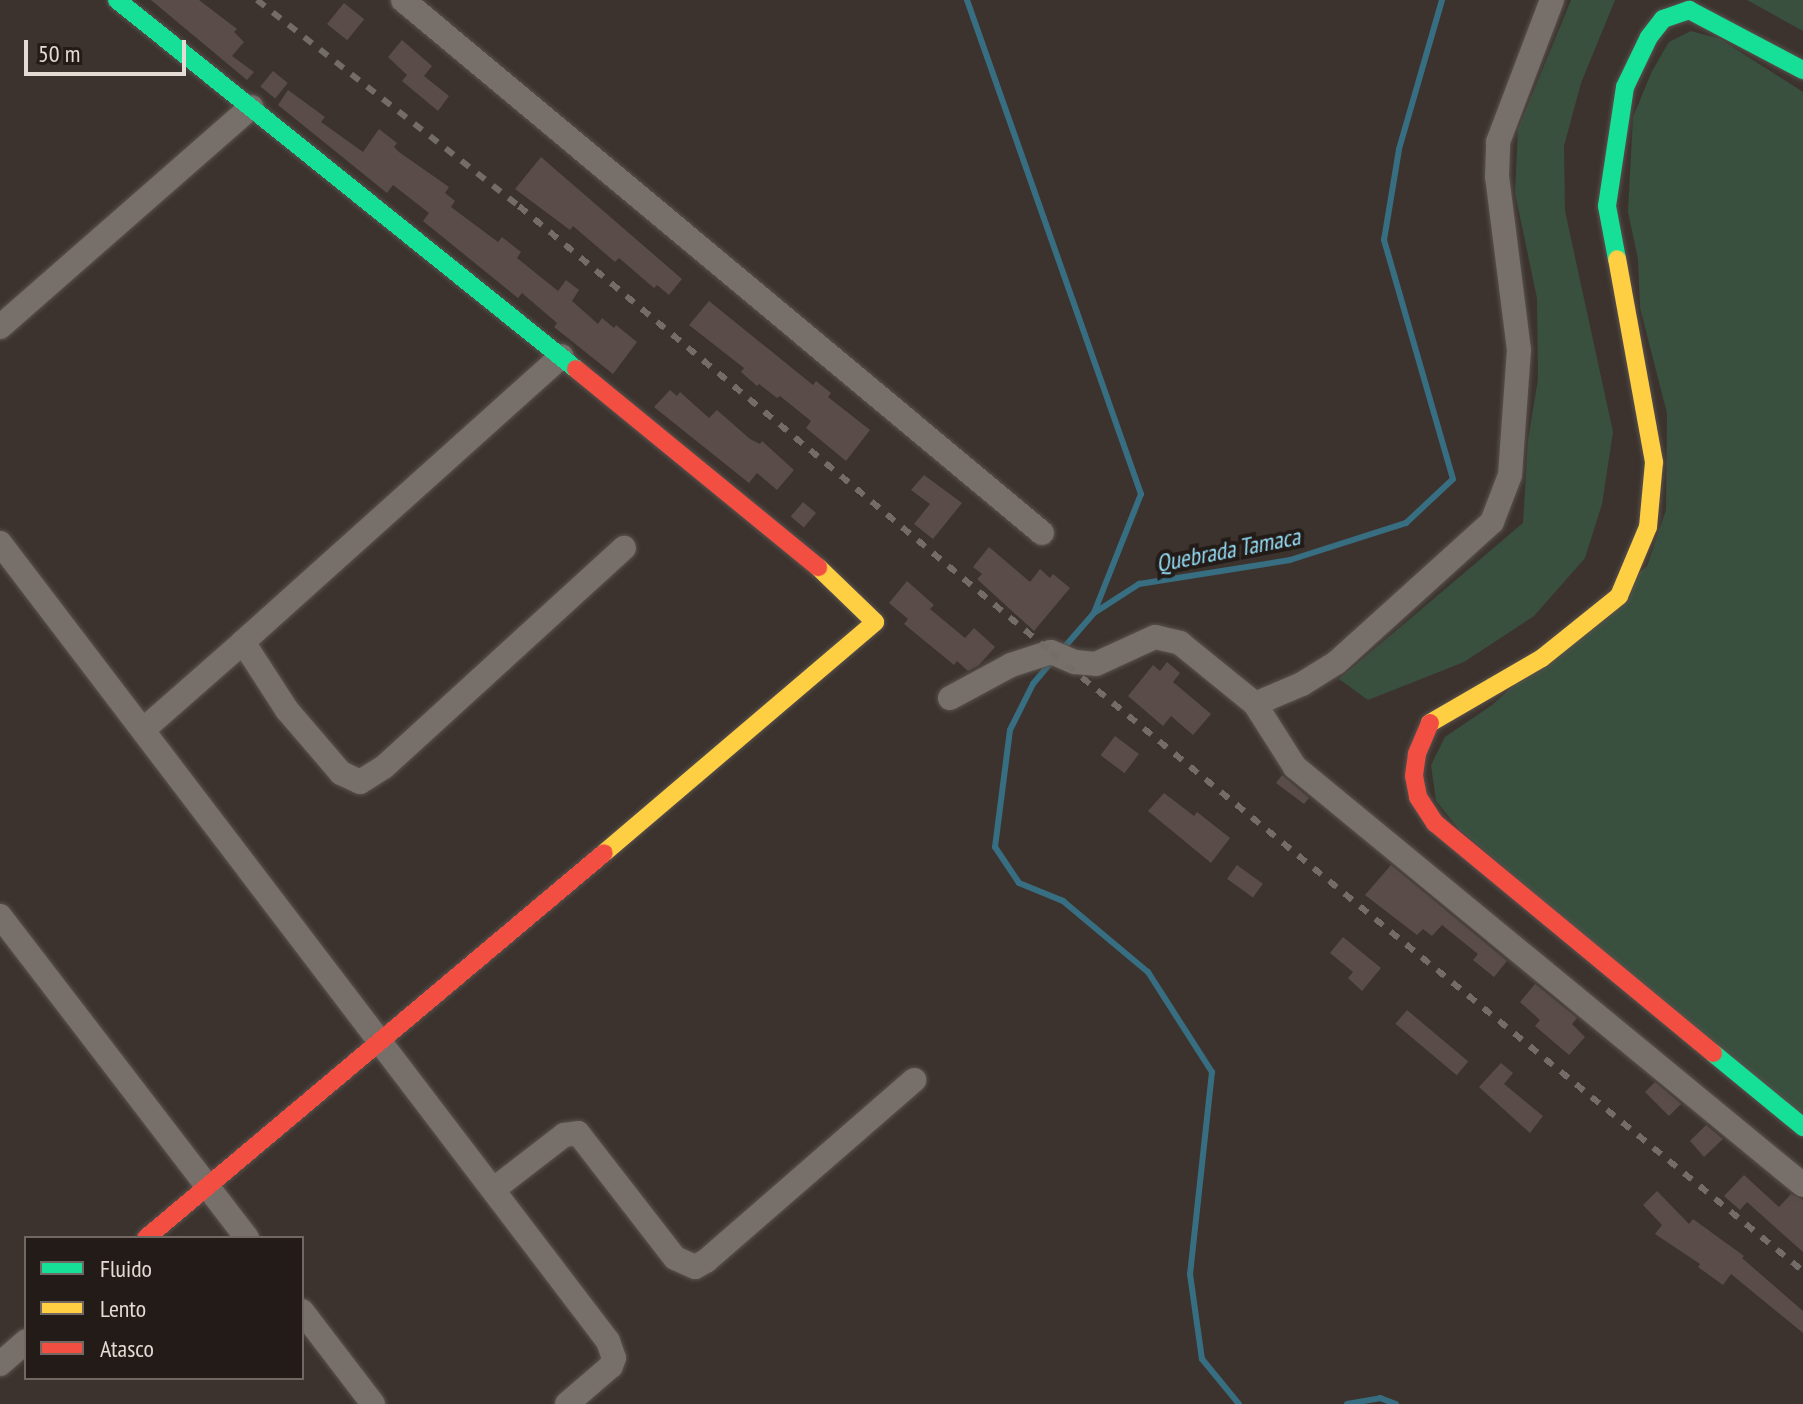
<!DOCTYPE html>
<style>
body{margin:0}
#map{position:relative;width:1803px;height:1404px;overflow:hidden;background:#3c332e;font-family:"PT Sans Narrow",sans-serif}
div>[style]{position:absolute}
.green>*{inset:0;background:#39503e}
.stream>*{height:6px;margin:-3px;padding:0 3px;transform-origin:3px;border-radius:3px;background:#376e81}
.building>*{inset:0;background:#5a4c49;transform-origin:0 0}
.roads{filter:drop-shadow(0 0 2px #59514d) drop-shadow(0 0 2px #59514d)}
.street>*{height:24px;margin:-12px;padding:0 12px;transform-origin:12px;border-radius:12px;background:#766f6a}
.fast>*{height:18px;margin:-9px;padding:0 9px;transform-origin:9px;border-radius:9px;background:#16e098}
.slow>*{height:18px;margin:-9px;padding:0 9px;transform-origin:9px;border-radius:9px;background:#ffcf43}
.jam>*{height:18px;margin:-9px;padding:0 9px;transform-origin:9px;border-radius:9px;background:#f24e42}
.rail>*{height:6px;margin-top:-3px;transform-origin:0;background:repeating-linear-gradient(90deg,#736c68 0 10px,transparent 0 20px)}
span{translate:-50% -50%;white-space:nowrap;text-align:center;line-height:1.15;-webkit-text-stroke:8px #231b17;paint-order:stroke}
.water-label{font-size:24px;color:#93dcf6;font-style:italic}
.legend{position:absolute;left:24px;top:1236px;width:280px;height:144px;box-sizing:border-box;background:#231b17;border:2px solid #716863;margin:0;padding:10px 14px;list-style:none;font-size:24px;color:#e5dbd5}
.legend li{display:flex;align-items:center;gap:16px;height:40px}
.legend b{width:40px;border:2px solid #716863}
.scale{position:absolute;left:24px;top:40px;width:162px;height:36px;box-sizing:border-box;border:4px solid #e5dbd5;border-top:0;padding-left:10px;font-size:24px;line-height:28px;white-space:nowrap;color:#e5dbd5;-webkit-text-stroke:6px #231b17;paint-order:stroke}
</style>
<div id="map">
<div class="green">
<div style="clip-path:polygon(1571px 0,1615px 0,1581px 83px,1564px 146px,1565px 211px,1613px 432px,1602px 504px,1585px 558px,1534px 616px,1464px 662px,1368px 700px,1339px 679px,1523px 523px,1528px 440px,1538px 379px,1537px 298px,1515px 193px,1518px 129px)"></div>
<div style="clip-path:polygon(1747px 0,1803px 0,1803px 31px)"></div>
<div style="clip-path:polygon(1691px 31px,1720px 39px,1803px 92px,1803px 1122px,1459px 829px,1436px 801px,1431px 765px,1445px 737px,1492px 705px,1647px 566px,1666px 510px,1667px 413px,1640px 308px,1638px 259px,1628px 212px,1633px 117px,1652px 71px,1669px 42px)"></div>
</div>
<div class="stream">
<div style="left:967px;top:0;width:524px;rotate:70.6deg"></div>
<div style="left:1141px;top:494px;width:128px;rotate:111.6deg"></div>
<div style="left:1061px;top:651px;width:50px;rotate:-49deg"></div>
<div style="left:1094px;top:613px;width:54px;rotate:-32.8deg"></div>
<div style="left:1139px;top:584px;width:153px;rotate:-9deg"></div>
<div style="left:1290px;top:560px;width:122px;rotate:-17.7deg"></div>
<div style="left:1406px;top:523px;width:64px;rotate:-43.1deg"></div>
<div style="left:1453px;top:479px;width:249px;rotate:-106.1deg"></div>
<div style="left:1384px;top:240px;width:92px;rotate:-80.6deg"></div>
<div style="left:1399px;top:149px;width:155px;rotate:-73.9deg"></div>
<div style="left:1053px;top:660px;width:31px;rotate:130deg"></div>
<div style="left:1033px;top:684px;width:51px;rotate:116.6deg"></div>
<div style="left:1010px;top:730px;width:118px;rotate:97.3deg"></div>
<div style="left:995px;top:847px;width:43px;rotate:56.3deg"></div>
<div style="left:1019px;top:883px;width:48px;rotate:22.2deg"></div>
<div style="left:1063px;top:901px;width:111px;rotate:39.9deg"></div>
<div style="left:1148px;top:972px;width:119px;rotate:57.4deg"></div>
<div style="left:1212px;top:1072px;width:203px;rotate:96.2deg"></div>
<div style="left:1190px;top:1274px;width:86px;rotate:82deg"></div>
<div style="left:1202px;top:1359px;width:58px;rotate:50.6deg"></div>
<div style="left:1347px;top:1404px;width:34px;rotate:-10deg"></div>
<div style="left:1380px;top:1398px;width:17px;rotate:21deg"></div>
</div>
<div class="building">
<div style="clip-path:polygon(151px 0,199px 0,237px 29px,234px 32px,244px 42px,232px 56px,254px 72px,247px 80px)"></div>
<div style="left:344px;top:3px;width:26px;height:27px;rotate:39deg"></div>
<div style="clip-path:polygon(402px 40px,432px 66px,424px 76px,449px 96px,438px 111px,402px 81px,407px 75px,388px 57px)"></div>
<div style="left:273px;top:71px;width:19px;height:20px;rotate:39deg"></div>
<div style="clip-path:polygon(288px 90px,325px 117px,321px 122px,363px 152px,379px 129px,397px 143px,394px 147px,399px 152px,449px 187px,445px 193px,455px 201px,451px 207px,498px 242px,502px 237px,521px 252px,517px 258px,558px 291px,566px 280px,579px 290px,572px 301px,598px 324px,602px 318px,614px 328px,616px 325px,637px 342px,613px 374px,554px 327px,557px 323px,522px 293px,518px 298px,423px 221px,429px 213px,393px 185px,387px 193px,278px 105px)"></div>
<div style="clip-path:polygon(541px 157px,682px 279px,669px 295px,657px 285px,654px 288px,619px 258px,615px 262px,573px 226px,570px 230px,515px 189px)"></div>
<div style="clip-path:polygon(709px 301px,813px 385px,816px 381px,831px 393px,828px 397px,870px 430px,846px 461px,806px 428px,811px 421px,780px 396px,777px 398px,759px 384px,757px 386px,741px 372px,744px 368px,689px 325px)"></div>
<div style="clip-path:polygon(670px 390px,677px 396px,680px 392px,709px 418px,717px 410px,750px 439px,760px 444px,762px 441px,794px 470px,777px 490px,757px 473px,749px 483px,654px 407px)"></div>
<div style="clip-path:polygon(924px 475px,962px 503px,933px 539px,914px 524px,930px 504px,911px 490px)"></div>
<div style="left:803px;top:502px;width:17px;height:19px;rotate:40deg"></div>
<div style="clip-path:polygon(989px 547px,1030px 582px,1040px 569px,1050px 578px,1053px 574px,1070px 588px,1034px 631px,977px 579px,982px 574px,973px 567px)"></div>
<div style="clip-path:polygon(907px 581px,934px 605px,930px 609px,965px 638px,974px 628px,995px 647px,979px 665px,968px 671px,957px 661px,954px 665px,904px 624px,908px 619px,889px 603px)"></div>
<div style="clip-path:polygon(1167px 662px,1180px 673px,1173px 682px,1211px 714px,1193px 735px,1171px 716px,1163px 726px,1128px 696px,1153px 665px,1160px 671px)"></div>
<div style="left:1115px;top:736px;width:30px;height:24px;rotate:37deg"></div>
<div style="clip-path:polygon(1282px 775px,1309px 798px,1304px 804px,1276px 783px)"></div>
<div style="clip-path:polygon(1164px 793px,1194px 816px,1197px 812px,1230px 838px,1211px 863px,1148px 811px)"></div>
<div style="left:1237px;top:865px;width:32px;height:17px;rotate:36deg"></div>
<div style="clip-path:polygon(1391px 865px,1507px 961px,1494px 977px,1473px 960px,1478px 954px,1442px 925px,1432px 936px,1423px 929px,1417px 935px,1365px 895px)"></div>
<div style="clip-path:polygon(1343px 937px,1381px 968px,1362px 991px,1348px 978px,1353px 972px,1330px 953px)"></div>
<div style="clip-path:polygon(1535px 984px,1577px 1018px,1572px 1024px,1585px 1037px,1569px 1055px,1535px 1026px,1540px 1020px,1520px 1002px)"></div>
<div style="left:1407px;top:1010px;width:80px;height:18px;rotate:40deg"></div>
<div style="clip-path:polygon(1501px 1063px,1513px 1073px,1504px 1084px,1543px 1116px,1530px 1133px,1479px 1087px)"></div>
<div style="clip-path:polygon(1655px 1082px,1681px 1104px,1669px 1116px,1645px 1092px)"></div>
<div style="clip-path:polygon(1706px 1125px,1723px 1139px,1704px 1157px,1690px 1141px)"></div>
<div style="clip-path:polygon(1744px 1175px,1779px 1207px,1791px 1194px,1803px 1200px,1803px 1252px,1747px 1202px,1740px 1210px,1724px 1196px)"></div>
<div style="clip-path:polygon(1657px 1191px,1689px 1224px,1693px 1219px,1744px 1256px,1742px 1258px,1803px 1311px,1803px 1333px,1731px 1274px,1723px 1285px,1698px 1267px,1700px 1264px,1655px 1234px,1662px 1225px,1643px 1205px)"></div>
</div>
<div class="roads">
<div class="street">
<div style="left:403px;top:0;width:832px;rotate:39.83deg"></div>
<div style="left:0;top:327px;width:334px;rotate:-41.2deg"></div>
<div style="left:0;top:543px;width:1003px;rotate:52.7deg"></div>
<div style="left:608px;top:1341px;width:18px;rotate:71deg"></div>
<div style="left:614px;top:1358px;width:9px;rotate:111deg"></div>
<div style="left:611px;top:1366px;width:58px;rotate:139.2deg"></div>
<div style="left:243px;top:642px;width:428px;rotate:-41.9deg"></div>
<div style="left:950px;top:698px;width:69px;rotate:-28.4deg"></div>
<div style="left:1011px;top:665px;width:42px;rotate:-18deg"></div>
<div style="left:1051px;top:652px;width:26px;rotate:23deg"></div>
<div style="left:1075px;top:662px;width:21px;rotate:5deg"></div>
<div style="left:1096px;top:664px;width:65px;rotate:-24.6deg"></div>
<div style="left:1155px;top:637px;width:26px;rotate:13deg"></div>
<div style="left:1180px;top:643px;width:97px;rotate:39.1deg"></div>
<div style="left:1255px;top:704px;width:75px;rotate:57.6deg"></div>
<div style="left:1295px;top:767px;width:658px;rotate:39.45deg"></div>
<div style="left:1255px;top:704px;width:51px;rotate:-23.1deg"></div>
<div style="left:1302px;top:684px;width:40px;rotate:-32deg"></div>
<div style="left:1336px;top:663px;width:210px;rotate:-42.1deg"></div>
<div style="left:1492px;top:522px;width:50px;rotate:-69deg"></div>
<div style="left:1510px;top:475px;width:125px;rotate:-85.9deg"></div>
<div style="left:1519px;top:350px;width:174px;rotate:-97.2deg"></div>
<div style="left:1497px;top:177px;width:35px;rotate:-88deg"></div>
<div style="left:1498px;top:142px;width:152px;rotate:-69.2deg"></div>
<div style="left:143px;top:730px;width:133px;rotate:-41.3deg"></div>
<div style="left:243px;top:642px;width:81px;rotate:57.1deg"></div>
<div style="left:287px;top:710px;width:83px;rotate:49.4deg"></div>
<div style="left:341px;top:773px;width:21px;rotate:25deg"></div>
<div style="left:360px;top:782px;width:28px;rotate:-32deg"></div>
<div style="left:384px;top:767px;width:325px;rotate:-42.4deg"></div>
<div style="left:0;top:916px;width:406px;rotate:52.5deg"></div>
<div style="left:494px;top:1189px;width:88px;rotate:-37.6deg"></div>
<div style="left:564px;top:1135px;width:14px;rotate:-8deg"></div>
<div style="left:578px;top:1133px;width:158px;rotate:52.2deg"></div>
<div style="left:675px;top:1258px;width:22px;rotate:24deg"></div>
<div style="left:695px;top:1267px;width:13px;rotate:-29deg"></div>
<div style="left:706px;top:1261px;width:276px;rotate:-41deg"></div>
<div style="left:302px;top:1311px;width:117px;rotate:52.6deg"></div>
<div style="left:0;top:1364px;width:35px;rotate:-41deg"></div>
</div>
<div class="fast">
<div style="left:117px;top:0;width:589px;rotate:38.8deg"></div>
<div style="left:1617px;top:259px;width:54px;rotate:-100.7deg"></div>
<div style="left:1607px;top:206px;width:120px;rotate:-81.4deg"></div>
<div style="left:1625px;top:87px;width:55px;rotate:-64.4deg"></div>
<div style="left:1649px;top:37px;width:23px;rotate:-52deg"></div>
<div style="left:1663px;top:19px;width:28px;rotate:-19deg"></div>
<div style="left:1689px;top:10px;width:129px;rotate:27.8deg"></div>
<div style="left:1713px;top:1053px;width:117px;rotate:39.4deg"></div>
</div>
<div class="slow">
<div style="left:1430px;top:723px;width:129px;rotate:-30.1deg"></div>
<div style="left:1542px;top:658px;width:99px;rotate:-38.8deg"></div>
<div style="left:1619px;top:596px;width:75px;rotate:-67.2deg"></div>
<div style="left:1648px;top:527px;width:65px;rotate:-84.7deg"></div>
<div style="left:1654px;top:462px;width:206px;rotate:-100.3deg"></div>
<div style="left:604px;top:853px;width:356px;rotate:-40.4deg"></div>
<div style="left:875px;top:622px;width:79px;rotate:-136deg"></div>
</div>
<div class="jam">
<div style="left:576px;top:369px;width:313px;rotate:39.3deg"></div>
<div style="left:1430px;top:723px;width:34px;rotate:113deg"></div>
<div style="left:1417px;top:754px;width:22px;rotate:98deg"></div>
<div style="left:1414px;top:776px;width:21px;rotate:79deg"></div>
<div style="left:1418px;top:797px;width:31px;rotate:57deg"></div>
<div style="left:1435px;top:823px;width:361px;rotate:39.6deg"></div>
<div style="left:146px;top:1238px;width:598px;rotate:-40.05deg"></div>
</div>
</div>
<div class="rail">
<div style="left:257px;top:0;width:333px;rotate:38.2deg"></div>
<div style="left:519px;top:206px;width:694px;rotate:39.97deg"></div>
<div style="left:1051px;top:652px;width:974px;rotate:39.46deg"></div>
</div>
<div class="water-label">
<span style="left:1228px;top:550px;rotate:-11deg">Quebrada Tamaca</span>
</div>
<ul class="legend">
<li><b style="height:10px;background:#16e098"></b>Fluido</li>
<li><b style="height:10px;background:#ffcf43"></b>Lento</li>
<li><b style="height:10px;background:#f24e42"></b>Atasco</li>
</ul>
<div class="scale">50 m</div>
</div>
